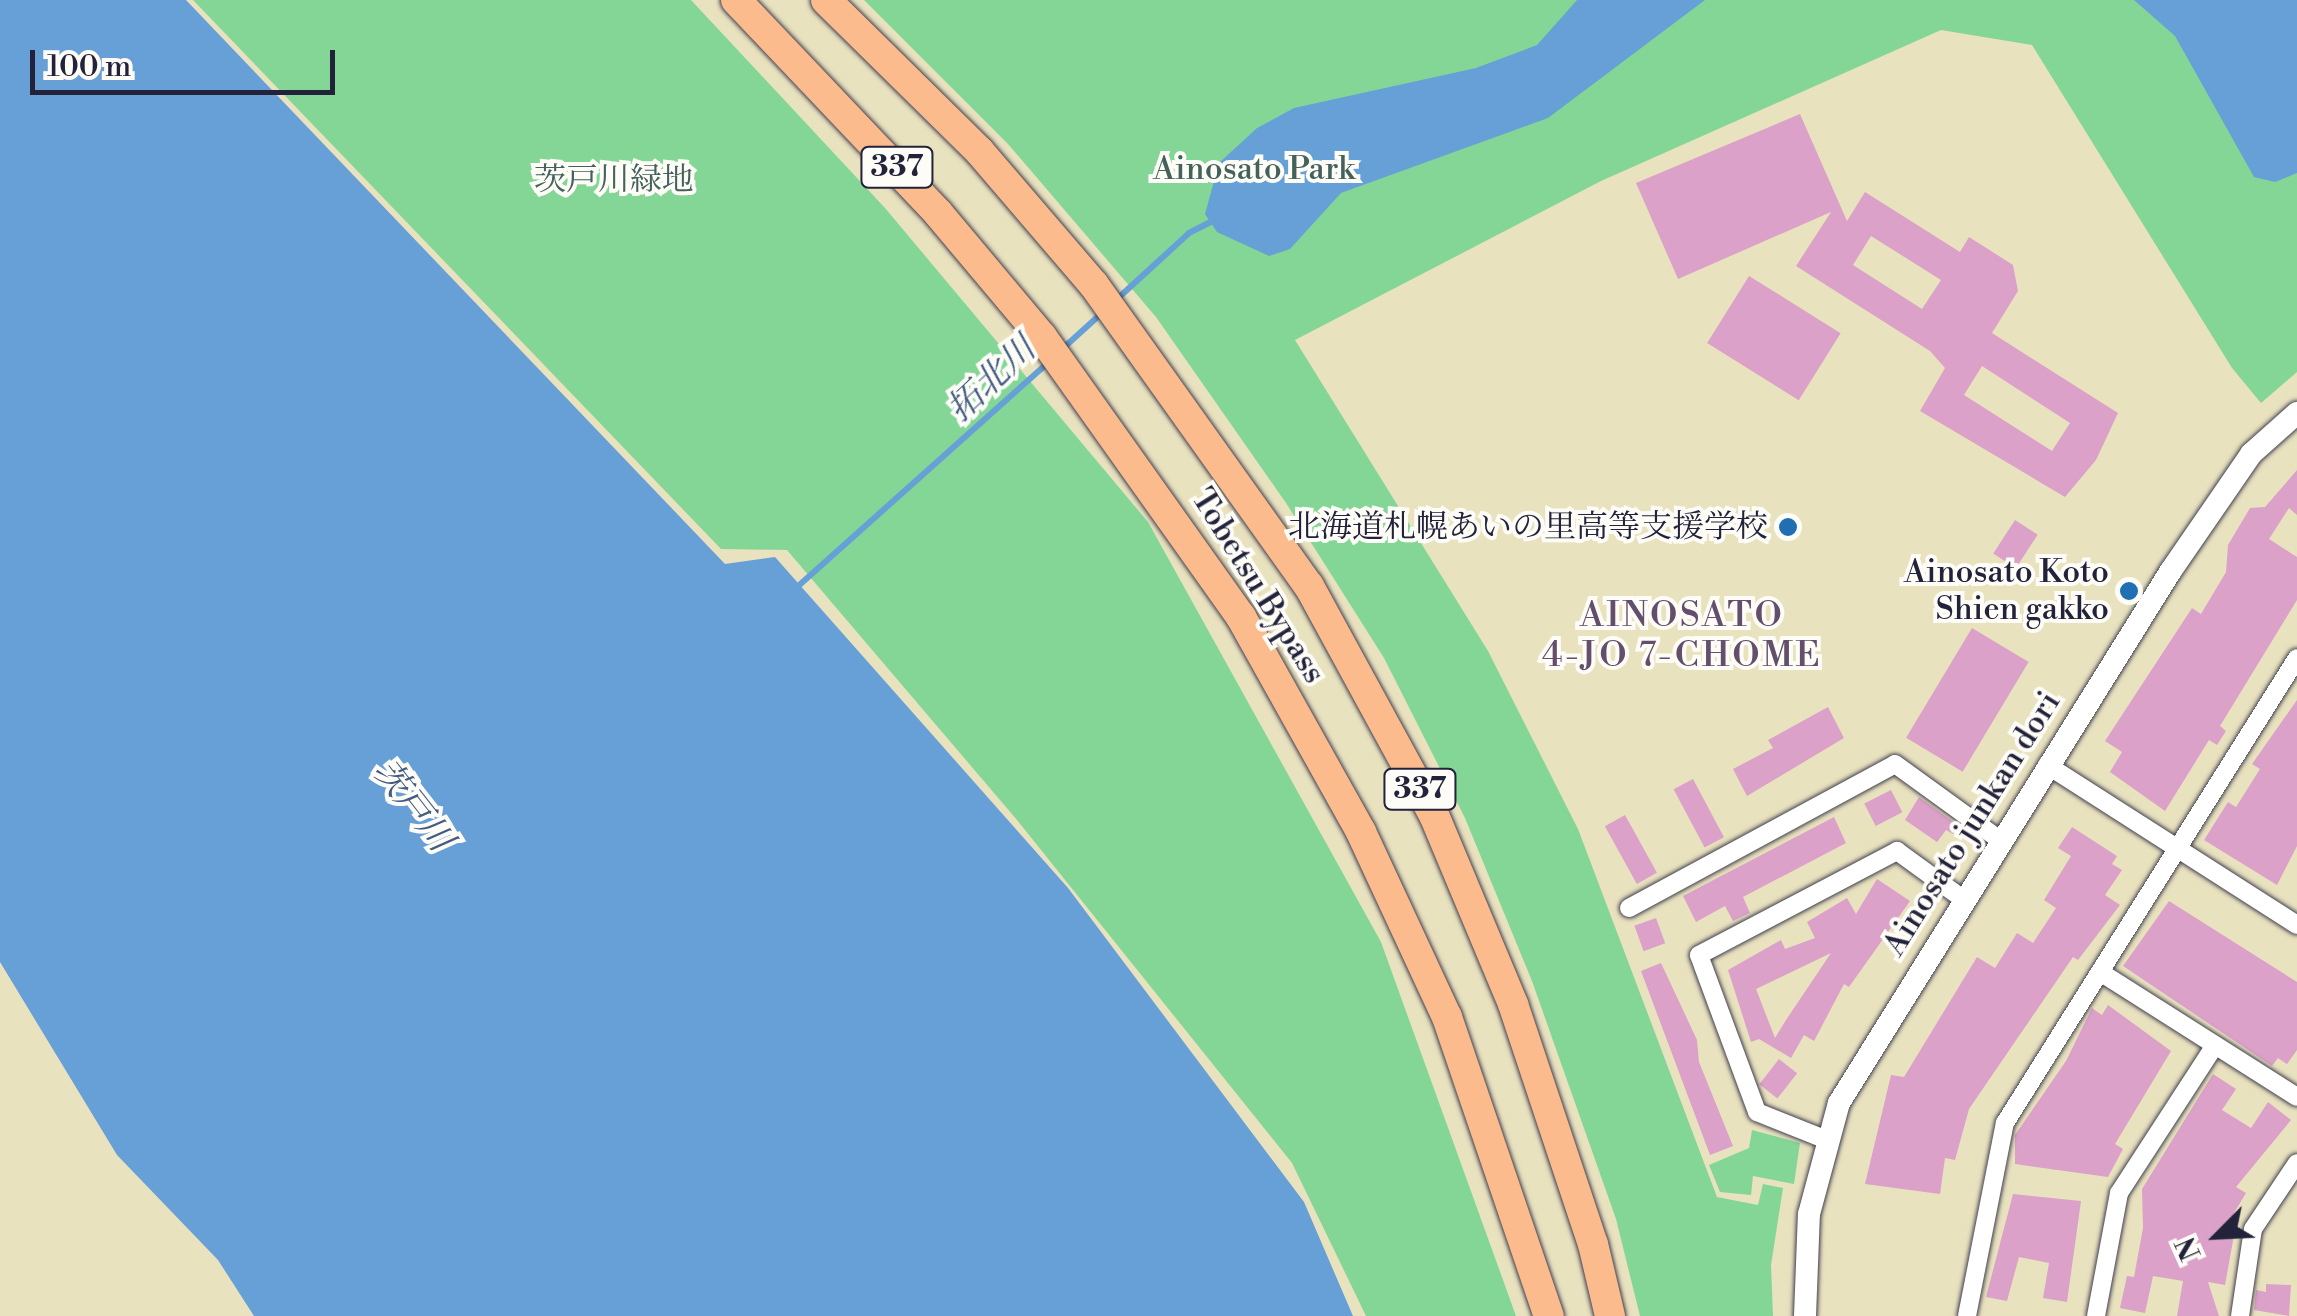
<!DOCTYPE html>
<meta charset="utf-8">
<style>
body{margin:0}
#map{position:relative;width:2297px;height:1316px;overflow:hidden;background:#e9e2bf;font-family:"Libre Bodoni","Noto Serif JP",serif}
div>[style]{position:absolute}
.green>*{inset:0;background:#84d697}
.water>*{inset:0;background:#67a0d6}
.stream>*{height:6px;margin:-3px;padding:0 3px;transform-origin:3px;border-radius:3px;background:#67a0d6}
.building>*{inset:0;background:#dba1c8;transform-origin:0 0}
.roads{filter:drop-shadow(0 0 2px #403f4f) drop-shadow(0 0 2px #403f4f)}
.minor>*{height:18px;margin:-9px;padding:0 9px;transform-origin:9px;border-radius:9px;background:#fff}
.tertiary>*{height:22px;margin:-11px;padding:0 11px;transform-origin:11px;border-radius:11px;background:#fff}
.trunk>*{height:30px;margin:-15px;padding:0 15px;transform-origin:15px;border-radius:15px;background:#fbbb8c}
.dots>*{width:28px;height:28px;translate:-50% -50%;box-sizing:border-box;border:5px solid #fdfcf7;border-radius:50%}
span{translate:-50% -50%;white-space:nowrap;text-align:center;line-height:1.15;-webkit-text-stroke:8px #fdfcf7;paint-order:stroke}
.shield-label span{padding:2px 8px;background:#fdfcf7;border:2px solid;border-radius:8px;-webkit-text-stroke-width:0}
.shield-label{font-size:30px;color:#22223b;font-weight:700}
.park-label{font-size:32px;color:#44615b}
.poi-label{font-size:32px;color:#22223b}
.right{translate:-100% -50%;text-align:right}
.street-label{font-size:32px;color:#22223b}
.water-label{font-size:35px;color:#415b81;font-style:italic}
.neighbourhood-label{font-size:35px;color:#634e6c;letter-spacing:2.5px}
.north{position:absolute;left:2167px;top:1186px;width:100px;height:100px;-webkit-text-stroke:8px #fdfcf7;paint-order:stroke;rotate:246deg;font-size:28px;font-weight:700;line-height:40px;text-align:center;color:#22223b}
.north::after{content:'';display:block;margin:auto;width:35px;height:45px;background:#22223b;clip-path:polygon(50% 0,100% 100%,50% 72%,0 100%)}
.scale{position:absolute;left:30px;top:50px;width:305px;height:45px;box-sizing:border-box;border:5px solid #22223b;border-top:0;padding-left:12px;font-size:30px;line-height:35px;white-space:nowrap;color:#22223b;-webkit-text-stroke:8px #fdfcf7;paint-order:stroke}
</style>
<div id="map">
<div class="green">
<div style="clip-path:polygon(193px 0,691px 0,885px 208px,1148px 522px,1381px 942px,1516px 1316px,1366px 1316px,1292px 1163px,1017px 820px,787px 550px,721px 549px)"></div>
<div style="clip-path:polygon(864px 0,2297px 0,2297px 372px,2261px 403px,2232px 368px,2032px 45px,1941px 30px,1601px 181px,1295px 340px,1488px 651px,1578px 829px,1717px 1197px,1758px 1205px,1763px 1184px,1783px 1188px,1771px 1265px,1773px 1316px,1640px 1316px,1616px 1219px,1532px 981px,1465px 818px,1384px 658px,1286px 503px,1156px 317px,1008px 144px)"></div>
<div style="clip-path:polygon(1752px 1130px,1800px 1143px,1794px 1184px,1753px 1176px,1751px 1195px,1720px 1192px,1709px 1165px,1749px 1148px)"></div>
</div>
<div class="water">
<div style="clip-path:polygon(0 0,186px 0,725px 564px,775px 557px,1068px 888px,1304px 1202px,1353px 1316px,254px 1316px,218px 1260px,117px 1155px,0 962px)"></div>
<div style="clip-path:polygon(1577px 0,1705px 0,1548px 118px,1341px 193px,1290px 249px,1269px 256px,1217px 232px,1205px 214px,1219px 163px,1257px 128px,1294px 108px,1476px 68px,1537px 45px)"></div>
<div style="clip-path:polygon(2134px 0,2297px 0,2297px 173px,2275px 182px,2254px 177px,2175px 36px)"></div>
</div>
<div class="stream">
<div style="left:1116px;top:300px;width:99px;rotate:-42.5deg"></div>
<div style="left:1189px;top:233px;width:28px;rotate:-27deg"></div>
<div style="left:1060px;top:351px;width:58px;rotate:-42.2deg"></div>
<div style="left:796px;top:588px;width:338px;rotate:-41.8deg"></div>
</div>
<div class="building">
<div style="clip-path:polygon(evenodd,1800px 114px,1847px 221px,1865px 192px,1960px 252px,1969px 237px,2013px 265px,2018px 291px,1992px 333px,2118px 413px,2096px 460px,2065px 497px,1920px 411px,1945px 368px,1930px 351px,1796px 266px,1831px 212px,1678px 279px,1636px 183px,1800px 114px,1871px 236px,1941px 280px,1922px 309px,1853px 265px,1871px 236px,1800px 114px,1982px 366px,2070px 423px,2052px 451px,1964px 395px,1982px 366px)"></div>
<div style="left:1749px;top:276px;width:108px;height:79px;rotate:32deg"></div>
<div style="clip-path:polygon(2297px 470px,2297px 515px,2289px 508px,2269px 539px,2297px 557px,2297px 600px,2220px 726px,2226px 731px,2217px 745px,2209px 740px,2165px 811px,2110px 772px,2122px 752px,2105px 741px,2192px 608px,2201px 614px,2226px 572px,2228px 545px,2250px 508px,2265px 507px)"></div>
<div style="left:2015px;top:520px;width:27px;height:40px;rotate:33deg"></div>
<div style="left:1972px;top:628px;width:66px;height:128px;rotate:31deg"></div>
<div style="clip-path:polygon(2297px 700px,2297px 846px,2277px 885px,2204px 840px,2228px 802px,2236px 807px,2260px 769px,2252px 764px)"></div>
<div style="clip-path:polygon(1828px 707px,1844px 738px,1747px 796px,1733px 769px,1773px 748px,1768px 740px)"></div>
<div style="left:1693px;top:779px;width:66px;height:22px;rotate:62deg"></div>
<div style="left:1891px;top:790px;width:25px;height:30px;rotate:63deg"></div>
<div style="clip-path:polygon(1919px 797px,1959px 826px,1953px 834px,1946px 830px,1937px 842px,1905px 820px)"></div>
<div style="left:1625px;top:815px;width:66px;height:23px;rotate:61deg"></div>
<div style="clip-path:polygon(1834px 817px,1846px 843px,1743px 897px,1750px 913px,1733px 921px,1725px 906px,1696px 922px,1683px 896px)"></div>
<div style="clip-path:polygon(2072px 827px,2117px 856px,2112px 864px,2122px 870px,2105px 895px,2120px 905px,2078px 960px,2073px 957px,1969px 1109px,1955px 1160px,1945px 1158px,1940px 1194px,1865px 1184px,1891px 1075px,1904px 1077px,1977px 957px,1995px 968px,2017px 933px,2033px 943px,2056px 908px,2044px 900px,2071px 856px,2058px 848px)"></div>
<div style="clip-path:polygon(evenodd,1877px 879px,1910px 901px,1849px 987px,1844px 984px,1814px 1041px,1804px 1035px,1791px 1058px,1759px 1039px,1751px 1042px,1728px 970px,1781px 940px,1785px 949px,1815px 938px,1807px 922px,1847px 898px,1856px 914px,1877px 879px,1831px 953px,1786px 1020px,1775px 1038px,1756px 989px,1831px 953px)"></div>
<div style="clip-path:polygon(2169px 901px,2297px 982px,2297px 1050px,2287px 1064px,2278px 1058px,2272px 1066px,2123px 966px)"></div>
<div style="left:1656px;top:918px;width:27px;height:23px;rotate:70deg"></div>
<div style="clip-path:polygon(1661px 963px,1697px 1040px,1699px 1062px,1733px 1146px,1710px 1155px,1641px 971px)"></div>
<div style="clip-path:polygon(2108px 1005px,2171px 1051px,2115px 1144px,2123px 1149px,2108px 1177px,2015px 1164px,2015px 1135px,2066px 1061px,2092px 1008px,2102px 1015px)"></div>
<div style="left:1779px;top:1059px;width:23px;height:32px;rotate:38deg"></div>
<div style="clip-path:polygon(2213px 1074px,2236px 1089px,2222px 1110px,2251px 1128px,2268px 1102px,2291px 1120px,2236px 1187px,2246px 1193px,2228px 1223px,2236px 1224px,2225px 1285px,2208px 1282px,2219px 1316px,2177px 1316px,2183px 1281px,2153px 1276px,2145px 1313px,2120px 1308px,2127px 1276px,2134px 1277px,2143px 1228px,2142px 1189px)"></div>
<div style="clip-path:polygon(2013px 1194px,2081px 1201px,2067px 1302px,2043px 1298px,2049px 1263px,2019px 1257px,2007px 1301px,1986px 1297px)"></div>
<div style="clip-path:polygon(2266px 1284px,2291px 1285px,2289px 1316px,2254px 1310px,2256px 1290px,2266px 1292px)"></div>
</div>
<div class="roads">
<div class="minor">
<div style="left:2047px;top:765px;width:297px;rotate:32.6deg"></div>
<div style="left:1629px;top:908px;width:302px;rotate:-28.4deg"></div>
<div style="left:1895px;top:764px;width:130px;rotate:35.9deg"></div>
<div style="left:2100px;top:972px;width:233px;rotate:32.4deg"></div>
<div style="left:1827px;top:1140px;width:75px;rotate:-158.2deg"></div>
<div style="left:1757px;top:1112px;width:167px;rotate:-110.3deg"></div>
<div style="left:1699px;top:955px;width:224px;rotate:-27.7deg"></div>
<div style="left:1897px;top:851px;width:82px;rotate:36deg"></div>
<div style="left:1967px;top:1316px;width:197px;rotate:-78.9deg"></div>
<div style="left:2005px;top:1123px;width:549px;rotate:-57.87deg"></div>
<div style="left:2096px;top:1316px;width:125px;rotate:-79.4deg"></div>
<div style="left:2119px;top:1193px;width:176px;rotate:-57deg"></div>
<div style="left:2240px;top:1316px;width:88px;rotate:-81.5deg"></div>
<div style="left:2253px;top:1229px;width:79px;rotate:-56.3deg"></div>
</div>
<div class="tertiary">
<div style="left:1805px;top:1316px;width:102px;rotate:-87.8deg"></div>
<div style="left:1809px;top:1214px;width:115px;rotate:-74.9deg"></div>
<div style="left:1839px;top:1103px;width:626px;rotate:-58.06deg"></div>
<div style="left:2170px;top:572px;width:143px;rotate:-55.5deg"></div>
<div style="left:2251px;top:454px;width:62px;rotate:-41.7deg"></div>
</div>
<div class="trunk">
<div style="left:736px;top:0;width:294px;rotate:46.5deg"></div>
<div style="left:938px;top:213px;width:162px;rotate:50deg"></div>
<div style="left:1042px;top:337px;width:344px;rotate:54.6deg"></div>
<div style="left:1241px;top:617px;width:246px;rotate:60.8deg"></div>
<div style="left:1361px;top:832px;width:204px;rotate:65.1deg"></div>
<div style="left:1447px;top:1017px;width:316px;rotate:71.2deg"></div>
<div style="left:826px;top:0;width:216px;rotate:44.6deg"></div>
<div style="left:980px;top:152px;width:175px;rotate:49.4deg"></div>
<div style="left:1094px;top:285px;width:370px;rotate:54.5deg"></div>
<div style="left:1309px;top:586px;width:261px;rotate:61.4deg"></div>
<div style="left:1434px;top:815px;width:205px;rotate:67.3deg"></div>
<div style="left:1513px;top:1004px;width:253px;rotate:71.6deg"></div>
<div style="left:1593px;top:1244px;width:74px;rotate:76.7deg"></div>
</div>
</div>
<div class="dots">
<div style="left:1788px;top:527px;background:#1f6fb2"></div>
<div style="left:2129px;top:591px;background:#1f6fb2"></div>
</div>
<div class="shield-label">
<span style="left:897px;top:167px">337</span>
<span style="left:1420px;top:789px">337</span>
</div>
<div class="park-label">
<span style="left:1254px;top:169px">Ainosato Park</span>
<span style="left:614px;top:180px">茨戸川緑地</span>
</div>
<div class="poi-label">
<span class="right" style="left:1768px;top:527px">北海道札幌あいの里高等支援学校</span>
<span class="right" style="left:2109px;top:591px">Ainosato Koto<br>Shien gakko</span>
</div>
<div class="street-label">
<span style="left:1258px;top:586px;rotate:58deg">Tobetsu Bypass</span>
<span style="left:1972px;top:824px;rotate:-58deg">Ainosato junkan dori</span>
</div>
<div class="water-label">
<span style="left:992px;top:380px;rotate:-43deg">拓北川</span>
<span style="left:412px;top:806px;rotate:52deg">茨戸川</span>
</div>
<div class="neighbourhood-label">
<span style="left:1682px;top:636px">AINOSATO<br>4-JO 7-CHOME</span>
</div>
<div class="north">N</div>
<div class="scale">100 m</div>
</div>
